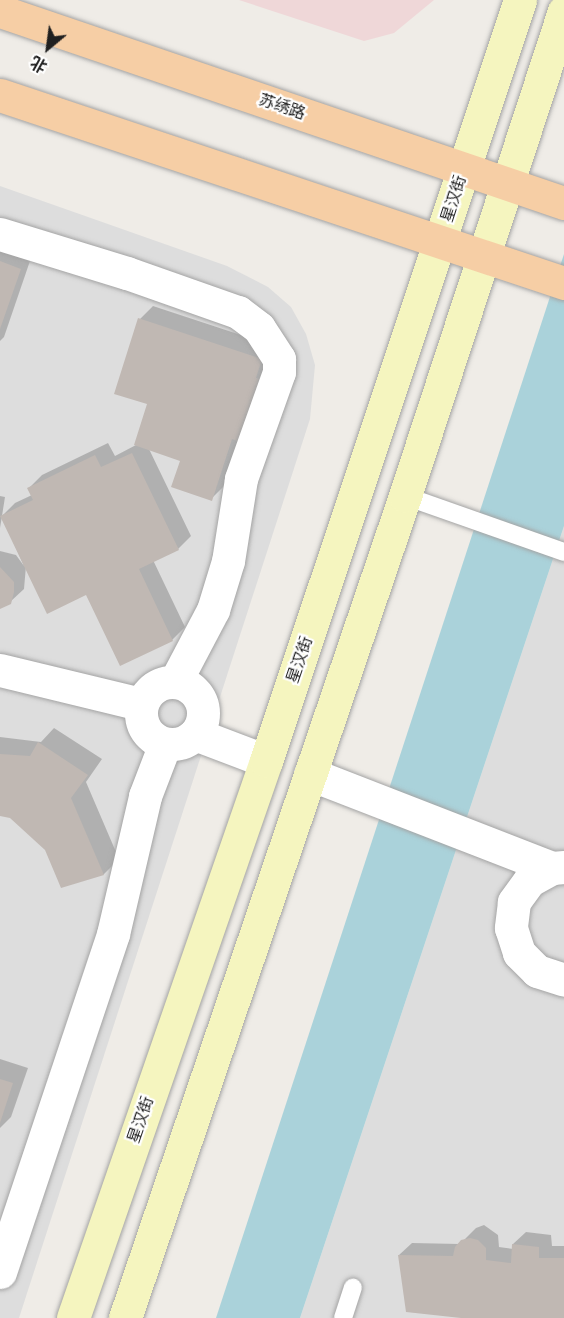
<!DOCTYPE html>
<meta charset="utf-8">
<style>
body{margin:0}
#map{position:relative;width:564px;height:1318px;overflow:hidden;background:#efece7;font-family:Montserrat,"Noto Sans SC",sans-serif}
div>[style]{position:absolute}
.residential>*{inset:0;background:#ddd}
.commercial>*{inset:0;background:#efd7d8}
.water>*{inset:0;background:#aad2da}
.shadow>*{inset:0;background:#0003}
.building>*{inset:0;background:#c0b8b3}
.roads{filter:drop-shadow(0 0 2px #a4a4a4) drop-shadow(0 0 2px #a4a4a4)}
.service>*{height:18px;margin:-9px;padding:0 9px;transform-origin:9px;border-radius:9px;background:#fff}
.minor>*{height:33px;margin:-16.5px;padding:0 16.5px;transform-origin:16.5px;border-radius:16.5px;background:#fff}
.minor>.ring{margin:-16.5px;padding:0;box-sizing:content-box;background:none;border:33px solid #fff;border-radius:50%}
.secondary>*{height:33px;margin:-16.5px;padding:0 16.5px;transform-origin:16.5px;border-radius:16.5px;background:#f5f5bf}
.primary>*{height:33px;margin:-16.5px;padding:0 16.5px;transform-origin:16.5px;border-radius:16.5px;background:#f6cea5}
span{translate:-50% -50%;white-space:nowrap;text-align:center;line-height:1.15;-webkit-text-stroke:4.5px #fff;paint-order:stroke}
.street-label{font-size:16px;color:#202020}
.north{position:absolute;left:18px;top:18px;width:60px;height:60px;-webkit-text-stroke:4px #fff;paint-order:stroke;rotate:209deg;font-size:16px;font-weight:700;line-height:24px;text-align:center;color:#202020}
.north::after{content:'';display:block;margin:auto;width:21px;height:27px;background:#202020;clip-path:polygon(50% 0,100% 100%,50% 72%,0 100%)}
</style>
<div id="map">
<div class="residential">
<div style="clip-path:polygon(0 186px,227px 266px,268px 287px,291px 307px,306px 334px,315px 365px,310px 419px,19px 1318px,0 1318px)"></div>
<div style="clip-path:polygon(564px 526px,564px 1318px,300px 1318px)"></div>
</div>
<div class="commercial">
<div style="clip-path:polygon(239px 0,434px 0,394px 33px,364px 41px)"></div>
</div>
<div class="water">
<div style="clip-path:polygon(564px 254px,564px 526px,300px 1318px,216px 1318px)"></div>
</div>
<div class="shadow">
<div style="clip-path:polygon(0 247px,31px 258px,4px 337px,0 341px)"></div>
<div style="clip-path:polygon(153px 306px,274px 346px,224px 486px,211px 499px,182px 460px,149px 449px,191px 536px,178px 549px,153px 560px,185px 627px,172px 640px,86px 593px,26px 566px,24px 589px,10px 602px,0 608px,0 551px,16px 555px,24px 566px,2px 516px,0 528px,0 496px,5px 497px,2px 516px,15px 503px,32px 495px,29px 488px,42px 475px,108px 443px,115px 456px,136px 445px,149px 403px,140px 319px)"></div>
<div style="clip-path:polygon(54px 728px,102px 759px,86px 782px,119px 859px,104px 874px,62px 886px,46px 849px,11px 817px,0 814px,0 737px,41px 742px)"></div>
<div style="clip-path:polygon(0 1059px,28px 1068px,11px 1117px,0 1128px)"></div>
<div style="clip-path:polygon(484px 1225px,498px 1235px,499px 1247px,513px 1249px,513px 1244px,526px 1232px,551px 1235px,552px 1246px,564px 1246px,564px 1318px,466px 1318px,399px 1255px,412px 1243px,460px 1244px,476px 1228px)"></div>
</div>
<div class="building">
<div style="clip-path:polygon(0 261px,21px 269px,0 329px)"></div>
<div style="clip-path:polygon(138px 318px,262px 359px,256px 378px,267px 381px,246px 444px,232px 439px,212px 501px,171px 487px,180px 461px,134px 445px,147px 404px,114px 394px)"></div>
<div style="clip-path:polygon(132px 453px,179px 550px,139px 569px,173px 641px,120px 666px,86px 595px,47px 614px,0 516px,33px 500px,27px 488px,95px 455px,101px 467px)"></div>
<div style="clip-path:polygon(0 567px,14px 582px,14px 592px,11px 604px,0 609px)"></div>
<div style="clip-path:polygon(38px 742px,88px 775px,71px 798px,104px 875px,61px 888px,45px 850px,10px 818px,0 816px,0 754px,30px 756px)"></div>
<div style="clip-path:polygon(0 1079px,13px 1083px,0 1123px)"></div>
<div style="clip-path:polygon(470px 1238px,478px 1240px,486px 1248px,486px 1260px,511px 1263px,512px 1244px,539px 1247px,539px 1258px,564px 1258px,564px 1318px,461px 1318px,406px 1312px,398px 1255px,453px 1256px,455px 1247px,461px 1240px)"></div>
</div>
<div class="roads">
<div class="service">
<div style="left:405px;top:496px;width:169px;rotate:19.4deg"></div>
<div style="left:343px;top:1318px;width:32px;rotate:-72deg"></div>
</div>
<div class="minor">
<div style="left:0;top:234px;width:133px;rotate:17.1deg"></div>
<div style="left:127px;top:273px;width:118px;rotate:19.4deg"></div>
<div style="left:238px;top:312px;width:26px;rotate:37deg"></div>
<div style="left:259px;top:328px;width:37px;rotate:57deg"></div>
<div style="left:279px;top:359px;width:13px;rotate:90deg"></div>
<div style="left:279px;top:372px;width:114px;rotate:109.6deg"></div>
<div style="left:241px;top:479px;width:83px;rotate:99deg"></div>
<div style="left:228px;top:561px;width:51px;rotate:107deg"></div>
<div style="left:213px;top:610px;width:81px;rotate:117.8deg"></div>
<div style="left:0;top:670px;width:145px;rotate:13.6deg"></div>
<div class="ring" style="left:141px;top:682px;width:29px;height:29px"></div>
<div style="left:195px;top:734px;width:76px;rotate:20.8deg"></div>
<div style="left:310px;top:774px;width:260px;rotate:21.2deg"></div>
<div style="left:564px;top:867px;width:12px;rotate:175deg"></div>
<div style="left:552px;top:868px;width:26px;rotate:151deg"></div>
<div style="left:529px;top:881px;width:26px;rotate:126deg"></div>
<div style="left:514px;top:902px;width:26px;rotate:97deg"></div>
<div style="left:511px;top:928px;width:26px;rotate:72deg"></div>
<div style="left:519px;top:953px;width:25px;rotate:45deg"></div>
<div style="left:537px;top:971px;width:28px;rotate:18deg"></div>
<div style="left:0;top:1272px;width:356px;rotate:-71.5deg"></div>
<div style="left:113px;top:934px;width:142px;rotate:-76.9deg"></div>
<div style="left:145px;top:796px;width:56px;rotate:-69deg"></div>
</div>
<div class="secondary">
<div style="left:73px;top:1318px;width:589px;rotate:-70.89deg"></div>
<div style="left:266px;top:761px;width:802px;rotate:-71.54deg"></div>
<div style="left:125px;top:1318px;width:868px;rotate:-71.19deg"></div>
<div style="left:405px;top:496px;width:510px;rotate:-71.85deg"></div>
</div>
<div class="primary">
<div style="left:0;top:11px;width:596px;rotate:18.8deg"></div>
<div style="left:0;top:95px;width:595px;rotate:18.43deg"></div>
</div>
</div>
<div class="street-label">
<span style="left:282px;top:107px;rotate:19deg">苏绣路</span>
<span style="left:454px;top:199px;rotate:-72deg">星汉街</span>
<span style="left:300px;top:660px;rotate:-71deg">星汉街</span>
<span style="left:141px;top:1120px;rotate:-71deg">星汉街</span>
</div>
<div class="north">北</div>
</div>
